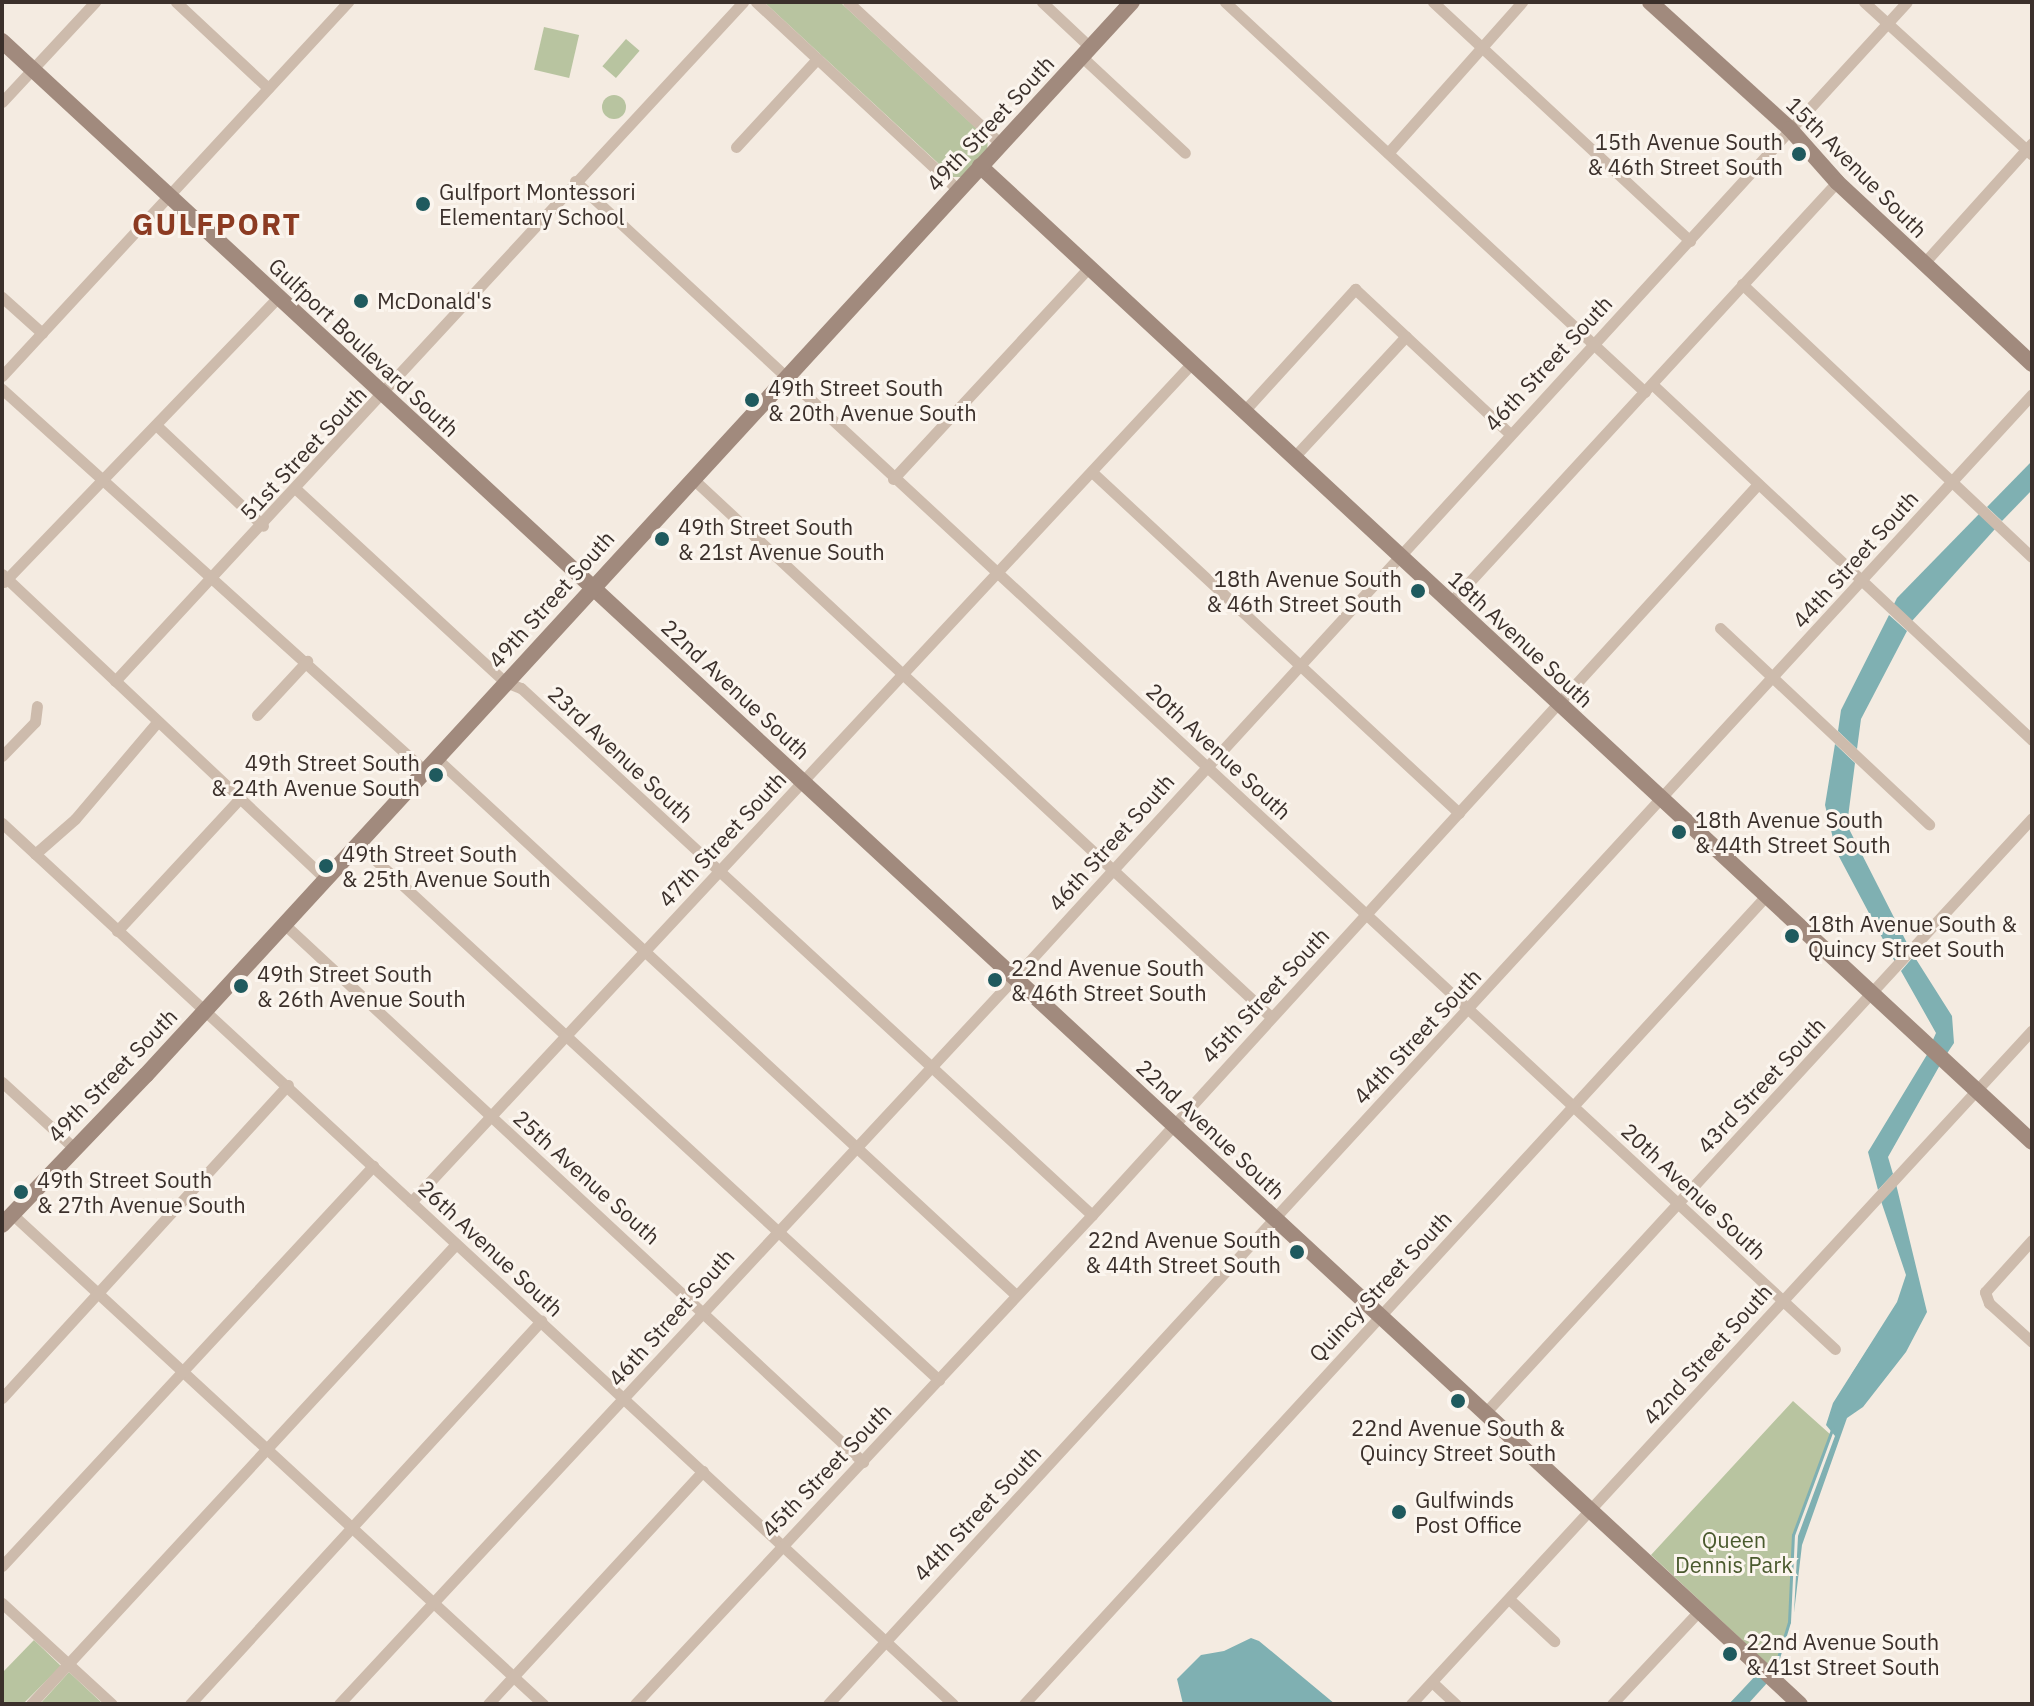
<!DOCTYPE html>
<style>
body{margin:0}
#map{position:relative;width:2034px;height:1706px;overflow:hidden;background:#f4ebe1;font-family:"IBM Plex Sans",sans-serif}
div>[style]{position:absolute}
.green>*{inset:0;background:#b8c4a0;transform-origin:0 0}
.round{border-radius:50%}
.water>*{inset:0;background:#7fb0b2}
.stream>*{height:3px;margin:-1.5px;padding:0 1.5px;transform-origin:1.5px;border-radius:1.5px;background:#7fb0b2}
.street>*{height:11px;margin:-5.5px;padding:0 5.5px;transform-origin:5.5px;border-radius:5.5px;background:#cdbbac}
.secondary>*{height:16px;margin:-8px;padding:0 8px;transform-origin:8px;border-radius:8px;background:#a18a7d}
.dots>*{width:22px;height:22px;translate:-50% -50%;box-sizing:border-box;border:4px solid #fbf5ee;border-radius:50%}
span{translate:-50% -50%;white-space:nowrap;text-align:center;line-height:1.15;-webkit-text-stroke:6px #fbf5ee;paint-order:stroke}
.street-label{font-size:22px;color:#3b302b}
.poi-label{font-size:22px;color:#3b302b}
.right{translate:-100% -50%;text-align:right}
.left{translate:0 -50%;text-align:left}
.park-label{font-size:22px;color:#4a5a2e}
.district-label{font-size:30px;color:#8c3b22;font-weight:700;letter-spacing:2px}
.frame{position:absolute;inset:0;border:4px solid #3b302b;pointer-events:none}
</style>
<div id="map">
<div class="green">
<div style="clip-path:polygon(764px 2px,840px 2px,988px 139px,987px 151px,963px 177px,953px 177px)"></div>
<div style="left:544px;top:27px;width:36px;height:44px;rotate:13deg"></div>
<div style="left:626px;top:39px;width:18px;height:36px;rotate:41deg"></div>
<div class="round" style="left:602px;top:95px;width:24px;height:24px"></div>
<div style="clip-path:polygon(1793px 1401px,1831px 1435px,1793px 1535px,1789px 1622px,1785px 1645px,1771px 1667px,1651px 1555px)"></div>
<div style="clip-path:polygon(34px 1640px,61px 1666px,23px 1704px,2px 1704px,2px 1673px)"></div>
<div style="clip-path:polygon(69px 1672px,103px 1704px,40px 1704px)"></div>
</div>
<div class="water">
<div style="clip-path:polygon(2032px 461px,2032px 490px,2002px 521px,1987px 507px)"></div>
<div style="clip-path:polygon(1979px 514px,1995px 529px,1912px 621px,1894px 604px,1897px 598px)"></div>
<div style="clip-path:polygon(1889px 615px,1907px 631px,1861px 719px,1857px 749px,1838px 731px,1841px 710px)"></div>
<div style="clip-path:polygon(1835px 744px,1855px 763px,1847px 825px,1909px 947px,1895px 962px,1836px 851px,1825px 805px)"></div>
<div style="clip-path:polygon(1914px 956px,1952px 1016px,1954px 1043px,1946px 1055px,1932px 1042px,1936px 1033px,1901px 971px)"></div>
<div style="clip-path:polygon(1928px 1053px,1940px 1065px,1888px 1157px,1893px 1174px,1878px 1190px,1868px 1152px)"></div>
<div style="clip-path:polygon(1896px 1184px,1927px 1312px,1906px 1352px,1863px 1407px,1847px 1418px,1802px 1545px,1794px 1613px,1798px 1536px,1835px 1436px,1826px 1425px,1833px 1403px,1897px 1302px,1906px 1275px,1881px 1201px)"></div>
<div style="clip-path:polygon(1251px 1638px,1259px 1641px,1335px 1704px,1183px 1704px,1177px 1679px,1201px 1655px,1224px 1651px)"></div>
<div style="clip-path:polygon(1758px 1673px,1768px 1682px,1748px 1704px,1729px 1704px)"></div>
</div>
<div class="stream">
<div style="left:1852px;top:1375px;width:37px;rotate:-57deg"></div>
<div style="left:1777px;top:1661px;width:41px;rotate:-72.9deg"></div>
<div style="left:1789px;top:1622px;width:87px;rotate:-87.4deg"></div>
<div style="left:1793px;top:1535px;width:115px;rotate:-69.7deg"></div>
<div style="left:1730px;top:1704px;width:15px;rotate:-42deg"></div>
</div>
<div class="street">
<div style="left:176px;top:2px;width:126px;rotate:43.1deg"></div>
<div style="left:756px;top:2px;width:276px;rotate:42.9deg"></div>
<div style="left:848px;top:2px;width:209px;rotate:42.9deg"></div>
<div style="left:1042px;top:2px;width:66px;rotate:43.2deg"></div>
<div style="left:1225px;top:2px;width:573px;rotate:42.88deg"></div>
<div style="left:1433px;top:2px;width:351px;rotate:42.9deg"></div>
<div style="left:1864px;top:2px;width:227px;rotate:42.3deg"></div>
<div style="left:1081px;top:56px;width:142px;rotate:43deg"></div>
<div style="left:2px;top:102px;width:137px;rotate:-47.1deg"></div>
<div style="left:736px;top:147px;width:120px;rotate:-47.4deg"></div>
<div style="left:1388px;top:153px;width:202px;rotate:-48.4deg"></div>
<div style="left:575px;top:181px;width:1718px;rotate:42.83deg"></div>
<div style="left:1924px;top:263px;width:161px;rotate:-48deg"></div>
<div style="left:1742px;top:284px;width:398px;rotate:43.3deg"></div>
<div style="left:2px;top:297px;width:54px;rotate:42deg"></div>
<div style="left:2px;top:376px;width:510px;rotate:-47.23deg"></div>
<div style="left:1652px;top:384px;width:521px;rotate:43.13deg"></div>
<div style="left:2px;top:389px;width:570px;rotate:42.08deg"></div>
<div style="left:1245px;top:410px;width:164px;rotate:-47.7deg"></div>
<div style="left:1355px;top:289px;width:212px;rotate:43.1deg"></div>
<div style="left:156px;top:425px;width:147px;rotate:43.3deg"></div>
<div style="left:1295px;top:456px;width:163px;rotate:-47.2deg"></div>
<div style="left:1092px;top:472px;width:501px;rotate:42.9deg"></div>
<div style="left:692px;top:478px;width:791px;rotate:42.95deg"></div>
<div style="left:893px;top:479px;width:289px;rotate:-47.2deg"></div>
<div style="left:297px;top:490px;width:283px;rotate:42.7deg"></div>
<div style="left:505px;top:682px;width:17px;rotate:21deg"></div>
<div style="left:521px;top:688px;width:777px;rotate:42.71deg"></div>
<div style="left:2px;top:574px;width:444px;rotate:43.3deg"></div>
<div style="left:4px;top:582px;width:395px;rotate:-46.1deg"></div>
<div style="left:1450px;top:603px;width:572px;rotate:-47.41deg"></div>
<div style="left:1720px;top:628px;width:287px;rotate:43.2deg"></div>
<div style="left:115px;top:681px;width:925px;rotate:-47.23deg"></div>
<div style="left:257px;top:715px;width:74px;rotate:-47.2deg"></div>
<div style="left:2px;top:756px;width:47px;rotate:-45.9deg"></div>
<div style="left:35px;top:722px;width:16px;rotate:-83deg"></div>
<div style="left:436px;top:758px;width:790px;rotate:42.8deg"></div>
<div style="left:2px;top:823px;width:1296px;rotate:42.81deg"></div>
<div style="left:357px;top:843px;width:792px;rotate:42.7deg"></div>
<div style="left:35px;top:854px;width:53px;rotate:-41.2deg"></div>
<div style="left:75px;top:819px;width:128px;rotate:-49.7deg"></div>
<div style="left:283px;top:923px;width:792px;rotate:42.9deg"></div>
<div style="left:117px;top:931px;width:181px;rotate:-47.2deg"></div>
<div style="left:2px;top:1082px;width:96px;rotate:42.5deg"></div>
<div style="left:411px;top:1202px;width:1148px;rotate:-47.05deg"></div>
<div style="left:12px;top:1214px;width:723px;rotate:42.7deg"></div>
<div style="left:2032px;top:1240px;width:70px;rotate:132.1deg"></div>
<div style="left:1985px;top:1292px;width:12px;rotate:70deg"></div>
<div style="left:1989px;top:1303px;width:58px;rotate:42.2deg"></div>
<div style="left:2px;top:1398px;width:424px;rotate:-47.6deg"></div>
<div style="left:1485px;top:1413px;width:808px;rotate:-47.41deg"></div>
<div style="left:2px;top:1566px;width:546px;rotate:-47.15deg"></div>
<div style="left:1509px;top:1599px;width:62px;rotate:43deg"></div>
<div style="left:2px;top:1603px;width:149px;rotate:42.6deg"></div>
<div style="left:1432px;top:1682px;width:33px;rotate:43deg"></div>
<div style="left:31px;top:1704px;width:626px;rotate:-47.26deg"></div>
<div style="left:190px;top:1704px;width:520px;rotate:-47.5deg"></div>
<div style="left:339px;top:1704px;width:993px;rotate:-47.08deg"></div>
<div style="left:1015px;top:977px;width:1321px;rotate:-47.55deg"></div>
<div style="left:488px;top:1704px;width:317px;rotate:-47.3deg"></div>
<div style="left:635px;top:1704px;width:669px;rotate:-46.94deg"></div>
<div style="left:1092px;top:1215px;width:989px;rotate:-47.66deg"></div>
<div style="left:828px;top:1704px;width:1779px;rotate:-47.41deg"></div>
<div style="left:1024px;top:1704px;width:1097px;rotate:-47.44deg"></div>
<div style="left:1411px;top:1704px;width:916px;rotate:-47.34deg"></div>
<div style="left:1612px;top:1704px;width:127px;rotate:-46.9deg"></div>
</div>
<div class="secondary">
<div style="left:1650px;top:2px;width:189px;rotate:42.2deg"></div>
<div style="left:1790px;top:129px;width:71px;rotate:48.4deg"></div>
<div style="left:1837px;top:182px;width:267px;rotate:43deg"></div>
<div style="left:2px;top:41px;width:2449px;rotate:42.77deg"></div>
<div style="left:980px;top:166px;width:1435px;rotate:42.85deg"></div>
<div style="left:2px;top:1225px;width:208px;rotate:-46.2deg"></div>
<div style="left:146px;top:1075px;width:1457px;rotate:-47.42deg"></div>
</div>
<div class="dots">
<div style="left:1799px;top:154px;background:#1f5a5e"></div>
<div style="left:423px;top:204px;background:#1f5a5e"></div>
<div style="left:361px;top:301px;background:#1f5a5e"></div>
<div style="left:752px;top:400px;background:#1f5a5e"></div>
<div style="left:662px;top:539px;background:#1f5a5e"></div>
<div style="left:1418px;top:591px;background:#1f5a5e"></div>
<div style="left:436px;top:775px;background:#1f5a5e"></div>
<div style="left:1679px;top:832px;background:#1f5a5e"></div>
<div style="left:326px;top:866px;background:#1f5a5e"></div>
<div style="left:1792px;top:936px;background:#1f5a5e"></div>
<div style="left:995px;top:980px;background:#1f5a5e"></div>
<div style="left:241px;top:986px;background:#1f5a5e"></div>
<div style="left:21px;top:1192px;background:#1f5a5e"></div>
<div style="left:1297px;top:1252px;background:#1f5a5e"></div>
<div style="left:1458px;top:1401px;background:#1f5a5e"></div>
<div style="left:1399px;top:1512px;background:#1f5a5e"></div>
<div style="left:1730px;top:1654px;background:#1f5a5e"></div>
</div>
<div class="street-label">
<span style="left:990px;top:123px;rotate:-47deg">49th Street South</span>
<span style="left:1857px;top:167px;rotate:45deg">15th Avenue South</span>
<span style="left:364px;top:347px;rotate:43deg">Gulfport Boulevard South</span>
<span style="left:1548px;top:363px;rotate:-47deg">46th Street South</span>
<span style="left:303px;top:453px;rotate:-47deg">51st Street South</span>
<span style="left:1855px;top:559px;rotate:-48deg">44th Street South</span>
<span style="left:551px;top:599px;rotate:-48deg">49th Street South</span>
<span style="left:1521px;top:639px;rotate:43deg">18th Avenue South</span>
<span style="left:736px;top:689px;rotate:43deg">22nd Avenue South</span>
<span style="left:1219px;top:751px;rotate:43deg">20th Avenue South</span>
<span style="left:621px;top:754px;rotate:43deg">23rd Avenue South</span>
<span style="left:722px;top:839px;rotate:-47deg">47th Street South</span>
<span style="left:1111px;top:842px;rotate:-48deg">46th Street South</span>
<span style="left:1265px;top:995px;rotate:-47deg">45th Street South</span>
<span style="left:1417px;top:1036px;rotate:-47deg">44th Street South</span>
<span style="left:112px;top:1075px;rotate:-46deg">49th Street South</span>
<span style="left:1761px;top:1085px;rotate:-47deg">43rd Street South</span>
<span style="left:1211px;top:1129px;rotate:43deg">22nd Avenue South</span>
<span style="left:587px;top:1177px;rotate:42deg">25th Avenue South</span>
<span style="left:1694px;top:1191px;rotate:43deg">20th Avenue South</span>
<span style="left:491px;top:1248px;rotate:43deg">26th Avenue South</span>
<span style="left:1380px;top:1286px;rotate:-47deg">Quincy Street South</span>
<span style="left:671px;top:1317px;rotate:-48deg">46th Street South</span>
<span style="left:1707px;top:1354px;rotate:-48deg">42nd Street South</span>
<span style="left:826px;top:1470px;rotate:-46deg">45th Street South</span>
<span style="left:977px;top:1513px;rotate:-47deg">44th Street South</span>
</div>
<div class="poi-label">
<span class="right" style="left:1783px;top:154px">15th Avenue South<br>&amp; 46th Street South</span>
<span class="left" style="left:439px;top:204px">Gulfport Montessori<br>Elementary School</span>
<span class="left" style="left:377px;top:301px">McDonald's</span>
<span class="left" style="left:768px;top:400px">49th Street South<br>&amp; 20th Avenue South</span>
<span class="left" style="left:678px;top:539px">49th Street South<br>&amp; 21st Avenue South</span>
<span class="right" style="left:1402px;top:591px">18th Avenue South<br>&amp; 46th Street South</span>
<span class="right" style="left:420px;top:775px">49th Street South<br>&amp; 24th Avenue South</span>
<span class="left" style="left:1695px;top:832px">18th Avenue South<br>&amp; 44th Street South</span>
<span class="left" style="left:342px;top:866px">49th Street South<br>&amp; 25th Avenue South</span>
<span class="left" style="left:1808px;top:936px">18th Avenue South &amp;<br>Quincy Street South</span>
<span class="left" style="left:1011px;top:980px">22nd Avenue South<br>&amp; 46th Street South</span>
<span class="left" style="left:257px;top:986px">49th Street South<br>&amp; 26th Avenue South</span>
<span class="left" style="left:37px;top:1192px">49th Street South<br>&amp; 27th Avenue South</span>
<span class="right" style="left:1281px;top:1252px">22nd Avenue South<br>&amp; 44th Street South</span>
<span style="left:1458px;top:1440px">22nd Avenue South &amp;<br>Quincy Street South</span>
<span class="left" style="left:1415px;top:1512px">Gulfwinds<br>Post Office</span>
<span class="left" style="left:1746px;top:1654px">22nd Avenue South<br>&amp; 41st Street South</span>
</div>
<div class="park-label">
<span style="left:1734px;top:1552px">Queen<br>Dennis Park</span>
</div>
<div class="district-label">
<span style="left:217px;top:224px">GULFPORT</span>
</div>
<div class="frame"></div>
</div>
